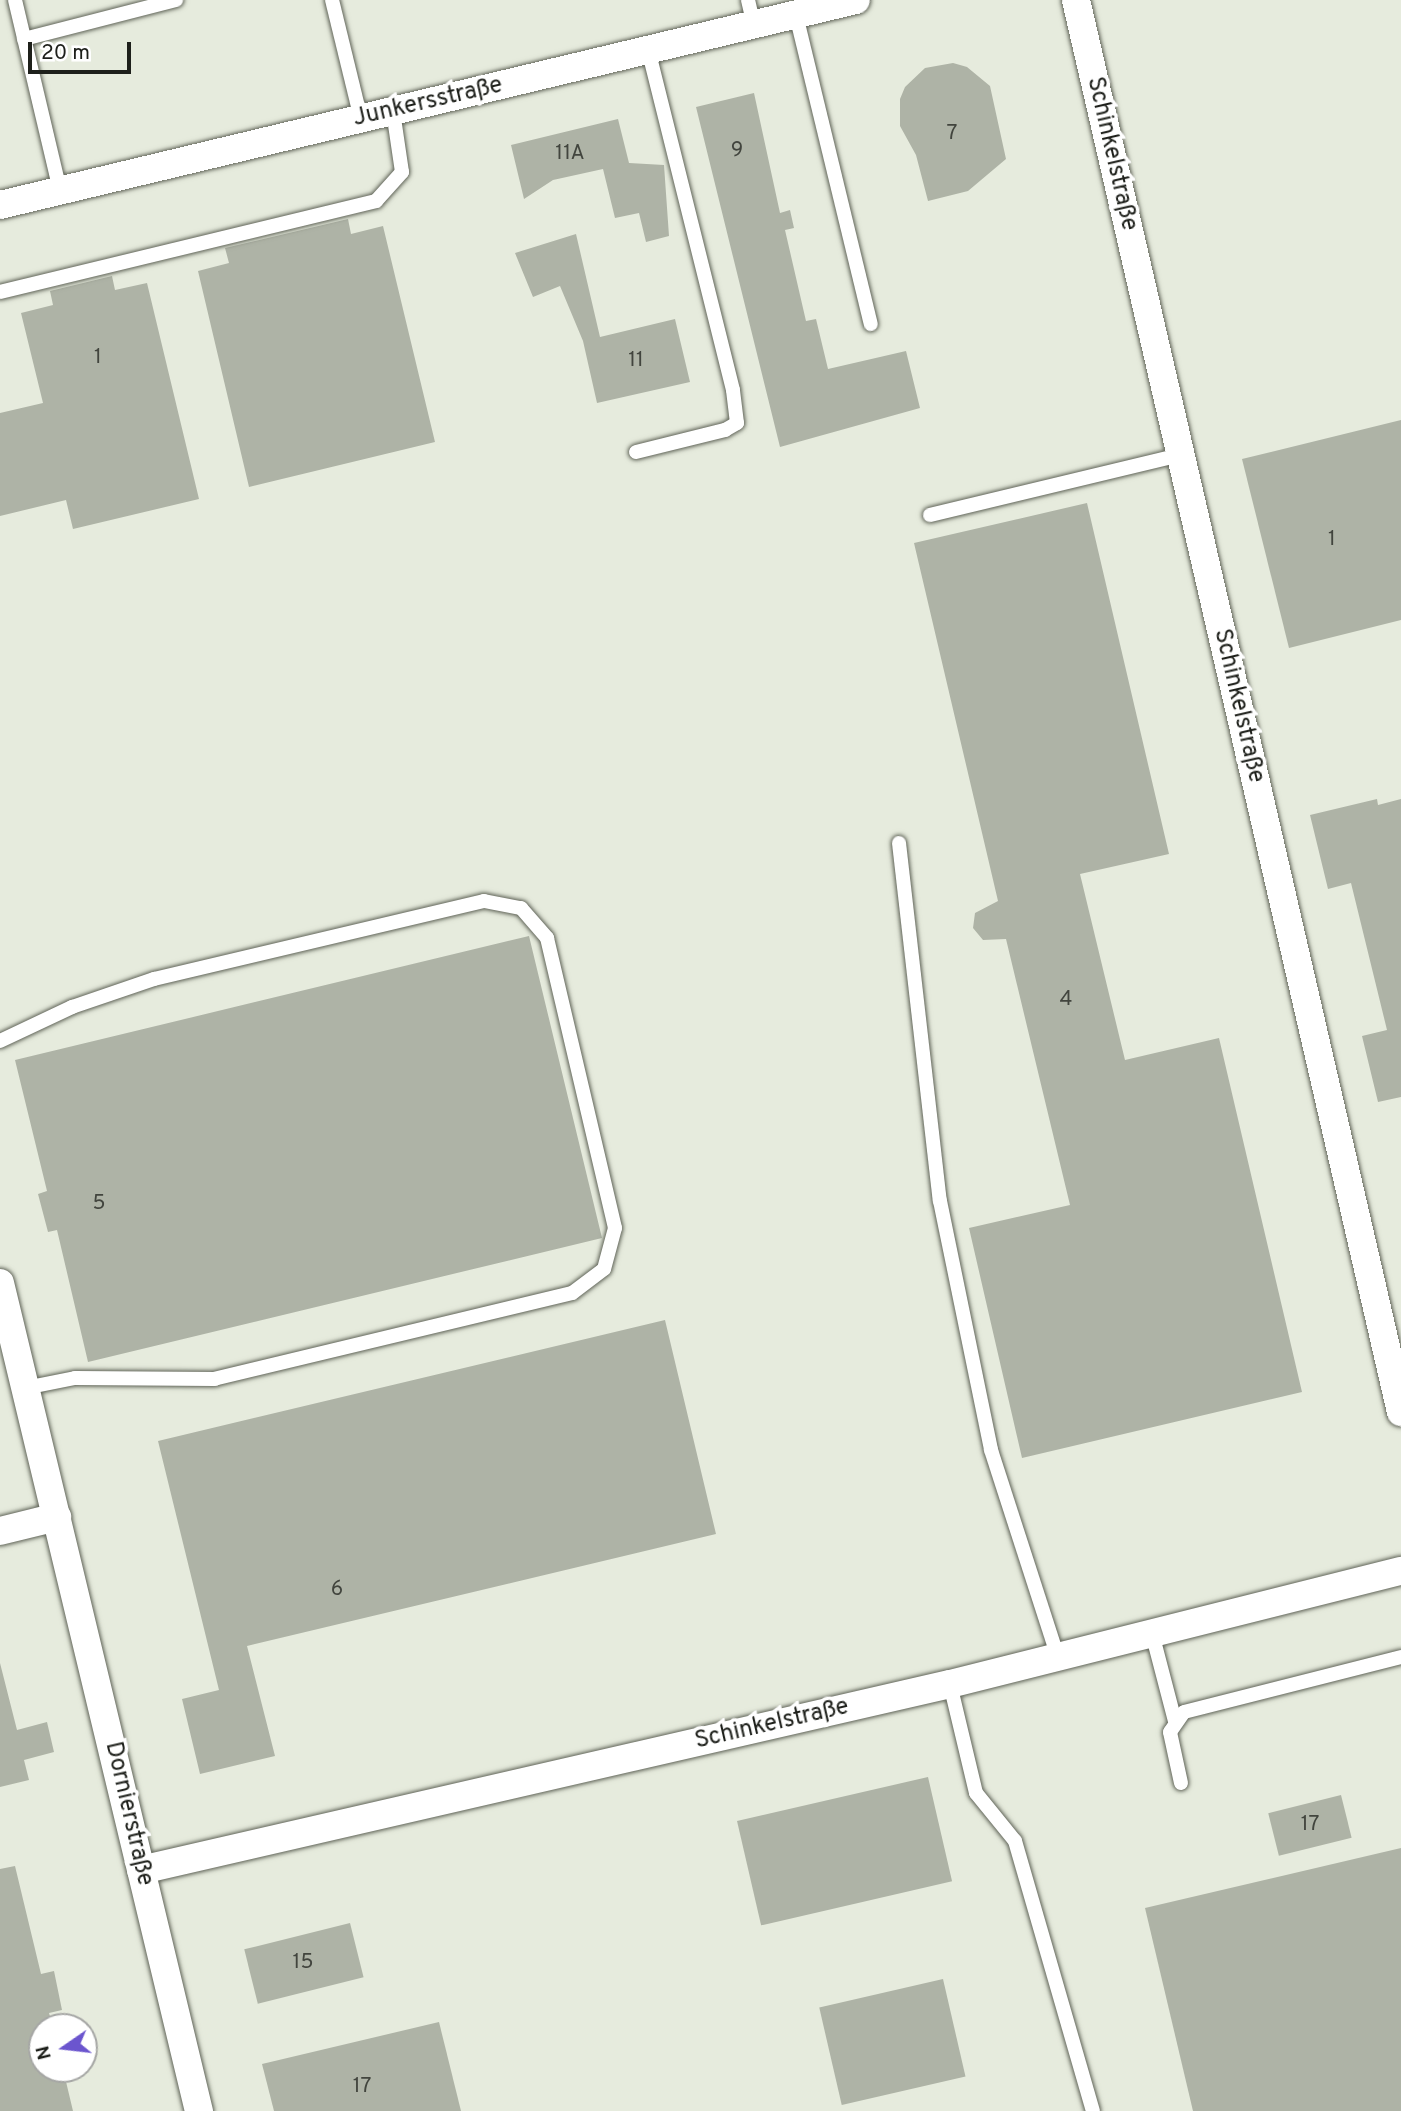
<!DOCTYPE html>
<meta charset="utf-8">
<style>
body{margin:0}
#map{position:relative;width:1401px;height:2111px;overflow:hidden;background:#e6ebdd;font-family:Overpass,sans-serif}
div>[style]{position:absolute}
.building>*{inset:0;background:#aeb3a6;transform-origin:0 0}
.roads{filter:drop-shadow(0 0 2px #606458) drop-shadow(0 0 2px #606458)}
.service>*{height:14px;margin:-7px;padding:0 7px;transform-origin:7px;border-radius:7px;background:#fff}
.minor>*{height:28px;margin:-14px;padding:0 14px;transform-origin:14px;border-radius:14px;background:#fff}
span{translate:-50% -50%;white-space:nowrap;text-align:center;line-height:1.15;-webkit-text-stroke:7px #fff;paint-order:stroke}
.number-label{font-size:21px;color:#42453e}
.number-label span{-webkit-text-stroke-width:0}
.street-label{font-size:24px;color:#1e201b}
.north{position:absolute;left:28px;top:2013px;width:70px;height:70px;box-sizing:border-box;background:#fff;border:2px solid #a5a6a4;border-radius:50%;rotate:256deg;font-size:19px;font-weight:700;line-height:28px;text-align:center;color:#1e201b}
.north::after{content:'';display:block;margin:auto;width:24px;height:32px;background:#6b55ce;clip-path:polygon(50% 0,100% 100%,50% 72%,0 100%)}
.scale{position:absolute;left:28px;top:42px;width:103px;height:32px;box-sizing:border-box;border:4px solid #1e201b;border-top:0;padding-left:9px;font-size:21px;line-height:24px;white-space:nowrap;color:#1e201b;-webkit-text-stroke:5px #fff;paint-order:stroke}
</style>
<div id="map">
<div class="building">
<div style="clip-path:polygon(953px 63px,967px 67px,990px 86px,1006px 159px,968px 191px,928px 201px,916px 155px,900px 126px,900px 99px,905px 87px,925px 68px)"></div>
<div style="clip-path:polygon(754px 93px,780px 213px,790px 210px,794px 228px,785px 230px,806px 321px,816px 319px,828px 369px,906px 351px,920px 408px,780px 447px,696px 107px)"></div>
<div style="clip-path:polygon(618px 119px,629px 163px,664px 165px,669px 236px,646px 242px,639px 213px,615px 218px,603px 169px,553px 180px,524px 199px,511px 145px)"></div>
<div style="clip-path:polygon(348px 219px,351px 234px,383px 226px,435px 442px,249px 487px,198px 271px,229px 263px,225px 248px)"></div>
<div style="clip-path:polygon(576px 234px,600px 337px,675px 319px,690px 382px,597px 403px,583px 341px,560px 286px,533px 297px,515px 253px)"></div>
<div style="clip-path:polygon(112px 276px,115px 290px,147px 283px,199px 499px,73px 529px,66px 500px,0 516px,0 413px,43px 403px,21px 313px,53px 305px,50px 291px)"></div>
<div style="clip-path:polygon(1401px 420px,1401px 620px,1289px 648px,1242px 459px)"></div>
<div style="clip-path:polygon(1087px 503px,1169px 854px,1080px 874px,1125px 1060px,1219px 1038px,1302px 1392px,1022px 1458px,969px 1228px,1070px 1205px,1006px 939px,983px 940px,973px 928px,975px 913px,998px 901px,914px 543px)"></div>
<div style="clip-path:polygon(1377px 799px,1378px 805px,1401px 799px,1401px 1097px,1378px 1102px,1362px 1036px,1387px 1030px,1351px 883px,1328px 889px,1310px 815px)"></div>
<div style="clip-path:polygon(529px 936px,602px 1238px,88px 1362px,57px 1230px,48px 1232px,38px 1194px,47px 1191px,15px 1060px)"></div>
<div style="clip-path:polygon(665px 1320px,716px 1534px,247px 1646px,275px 1756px,200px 1774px,182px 1699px,219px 1690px,158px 1441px)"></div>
<div style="clip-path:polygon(0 1663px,17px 1730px,47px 1722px,54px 1752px,24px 1760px,29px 1780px,0 1787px)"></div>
<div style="left:928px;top:1777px;width:107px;height:196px;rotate:77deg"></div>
<div style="left:1341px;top:1795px;width:44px;height:75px;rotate:76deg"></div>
<div style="clip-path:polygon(1401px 1848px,1401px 2111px,1193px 2111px,1145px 1908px)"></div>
<div style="clip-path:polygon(15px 1866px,41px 1974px,54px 1971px,62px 2010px,49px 2013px,53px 2027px,42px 2027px,42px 2069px,63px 2069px,73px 2111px,0 2111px,0 1869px)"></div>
<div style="left:350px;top:1923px;width:56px;height:109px;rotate:76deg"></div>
<div style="left:943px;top:1979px;width:100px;height:127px;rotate:77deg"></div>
<div style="clip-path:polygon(439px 2022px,461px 2111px,274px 2111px,262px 2064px)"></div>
</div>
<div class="roads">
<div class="service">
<div style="left:15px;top:0;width:196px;rotate:76.7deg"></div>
<div style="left:332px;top:0;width:122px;rotate:76.3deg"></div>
<div style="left:748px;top:0;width:26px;rotate:77deg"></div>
<div style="left:796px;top:15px;width:318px;rotate:76.4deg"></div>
<div style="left:24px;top:39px;width:157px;rotate:-14.4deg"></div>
<div style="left:0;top:292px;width:387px;rotate:-13.6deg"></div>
<div style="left:376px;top:201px;width:39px;rotate:-48deg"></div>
<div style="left:402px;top:172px;width:62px;rotate:-98.4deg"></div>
<div style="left:636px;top:452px;width:92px;rotate:-13.9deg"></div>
<div style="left:725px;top:430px;width:14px;rotate:-30deg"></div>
<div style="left:737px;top:423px;width:33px;rotate:-97deg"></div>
<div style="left:733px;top:390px;width:350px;rotate:-104deg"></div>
<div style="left:930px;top:515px;width:257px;rotate:-13.5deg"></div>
<div style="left:899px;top:843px;width:360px;rotate:83.5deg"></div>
<div style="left:940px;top:1201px;width:254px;rotate:78.4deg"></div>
<div style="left:991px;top:1450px;width:218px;rotate:72.1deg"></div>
<div style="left:0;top:1041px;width:80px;rotate:-25.3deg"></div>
<div style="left:72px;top:1007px;width:87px;rotate:-18.9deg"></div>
<div style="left:154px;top:979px;width:339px;rotate:-13.3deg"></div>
<div style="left:484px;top:901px;width:38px;rotate:11deg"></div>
<div style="left:521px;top:908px;width:40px;rotate:49deg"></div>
<div style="left:547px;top:938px;width:298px;rotate:76.8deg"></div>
<div style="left:615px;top:1228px;width:42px;rotate:105deg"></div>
<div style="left:604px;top:1269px;width:40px;rotate:143deg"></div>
<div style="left:572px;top:1293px;width:367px;rotate:166.5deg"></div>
<div style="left:215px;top:1379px;width:140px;rotate:-179.6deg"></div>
<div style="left:75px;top:1378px;width:51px;rotate:168.7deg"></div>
<div style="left:1152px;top:1633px;width:91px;rotate:75.4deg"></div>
<div style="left:950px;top:1684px;width:112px;rotate:76.6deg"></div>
<div style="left:976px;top:1793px;width:62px;rotate:50.9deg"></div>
<div style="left:1015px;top:1841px;width:281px;rotate:73.9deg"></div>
<div style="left:1181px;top:1783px;width:52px;rotate:-102.2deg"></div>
<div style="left:1170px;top:1732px;width:24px;rotate:-55deg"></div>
<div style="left:1184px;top:1712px;width:224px;rotate:-14.2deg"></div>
</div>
<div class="minor">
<div style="left:1076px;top:0;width:1449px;rotate:77.04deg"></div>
<div style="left:0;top:205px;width:880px;rotate:-13.47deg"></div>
<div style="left:0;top:1283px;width:852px;rotate:76.49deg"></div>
<div style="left:0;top:1531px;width:59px;rotate:-13.8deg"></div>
<div style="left:141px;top:1870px;width:830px;rotate:-12.95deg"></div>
<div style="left:950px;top:1684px;width:465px;rotate:-14.1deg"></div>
</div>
</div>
<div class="number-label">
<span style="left:952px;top:134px">7</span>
<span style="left:737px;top:151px">9</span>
<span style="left:570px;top:154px">11A</span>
<span style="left:98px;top:358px">1</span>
<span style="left:636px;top:361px">11</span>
<span style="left:1332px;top:540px">1</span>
<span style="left:1066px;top:1000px">4</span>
<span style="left:99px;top:1204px">5</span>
<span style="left:337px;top:1590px">6</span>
<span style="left:1310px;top:1825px">17</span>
<span style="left:303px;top:1963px">15</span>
<span style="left:362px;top:2087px">17</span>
</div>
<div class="street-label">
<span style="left:428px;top:103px;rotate:-13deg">Junkersstraße</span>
<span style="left:1111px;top:154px;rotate:77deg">Schinkelstraße</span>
<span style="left:1238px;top:706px;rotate:77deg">Schinkelstraße</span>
<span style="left:772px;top:1725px;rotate:-13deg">Schinkelstraße</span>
<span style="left:128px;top:1814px;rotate:77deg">Dornierstraße</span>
</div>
<div class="north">N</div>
<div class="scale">20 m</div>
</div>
